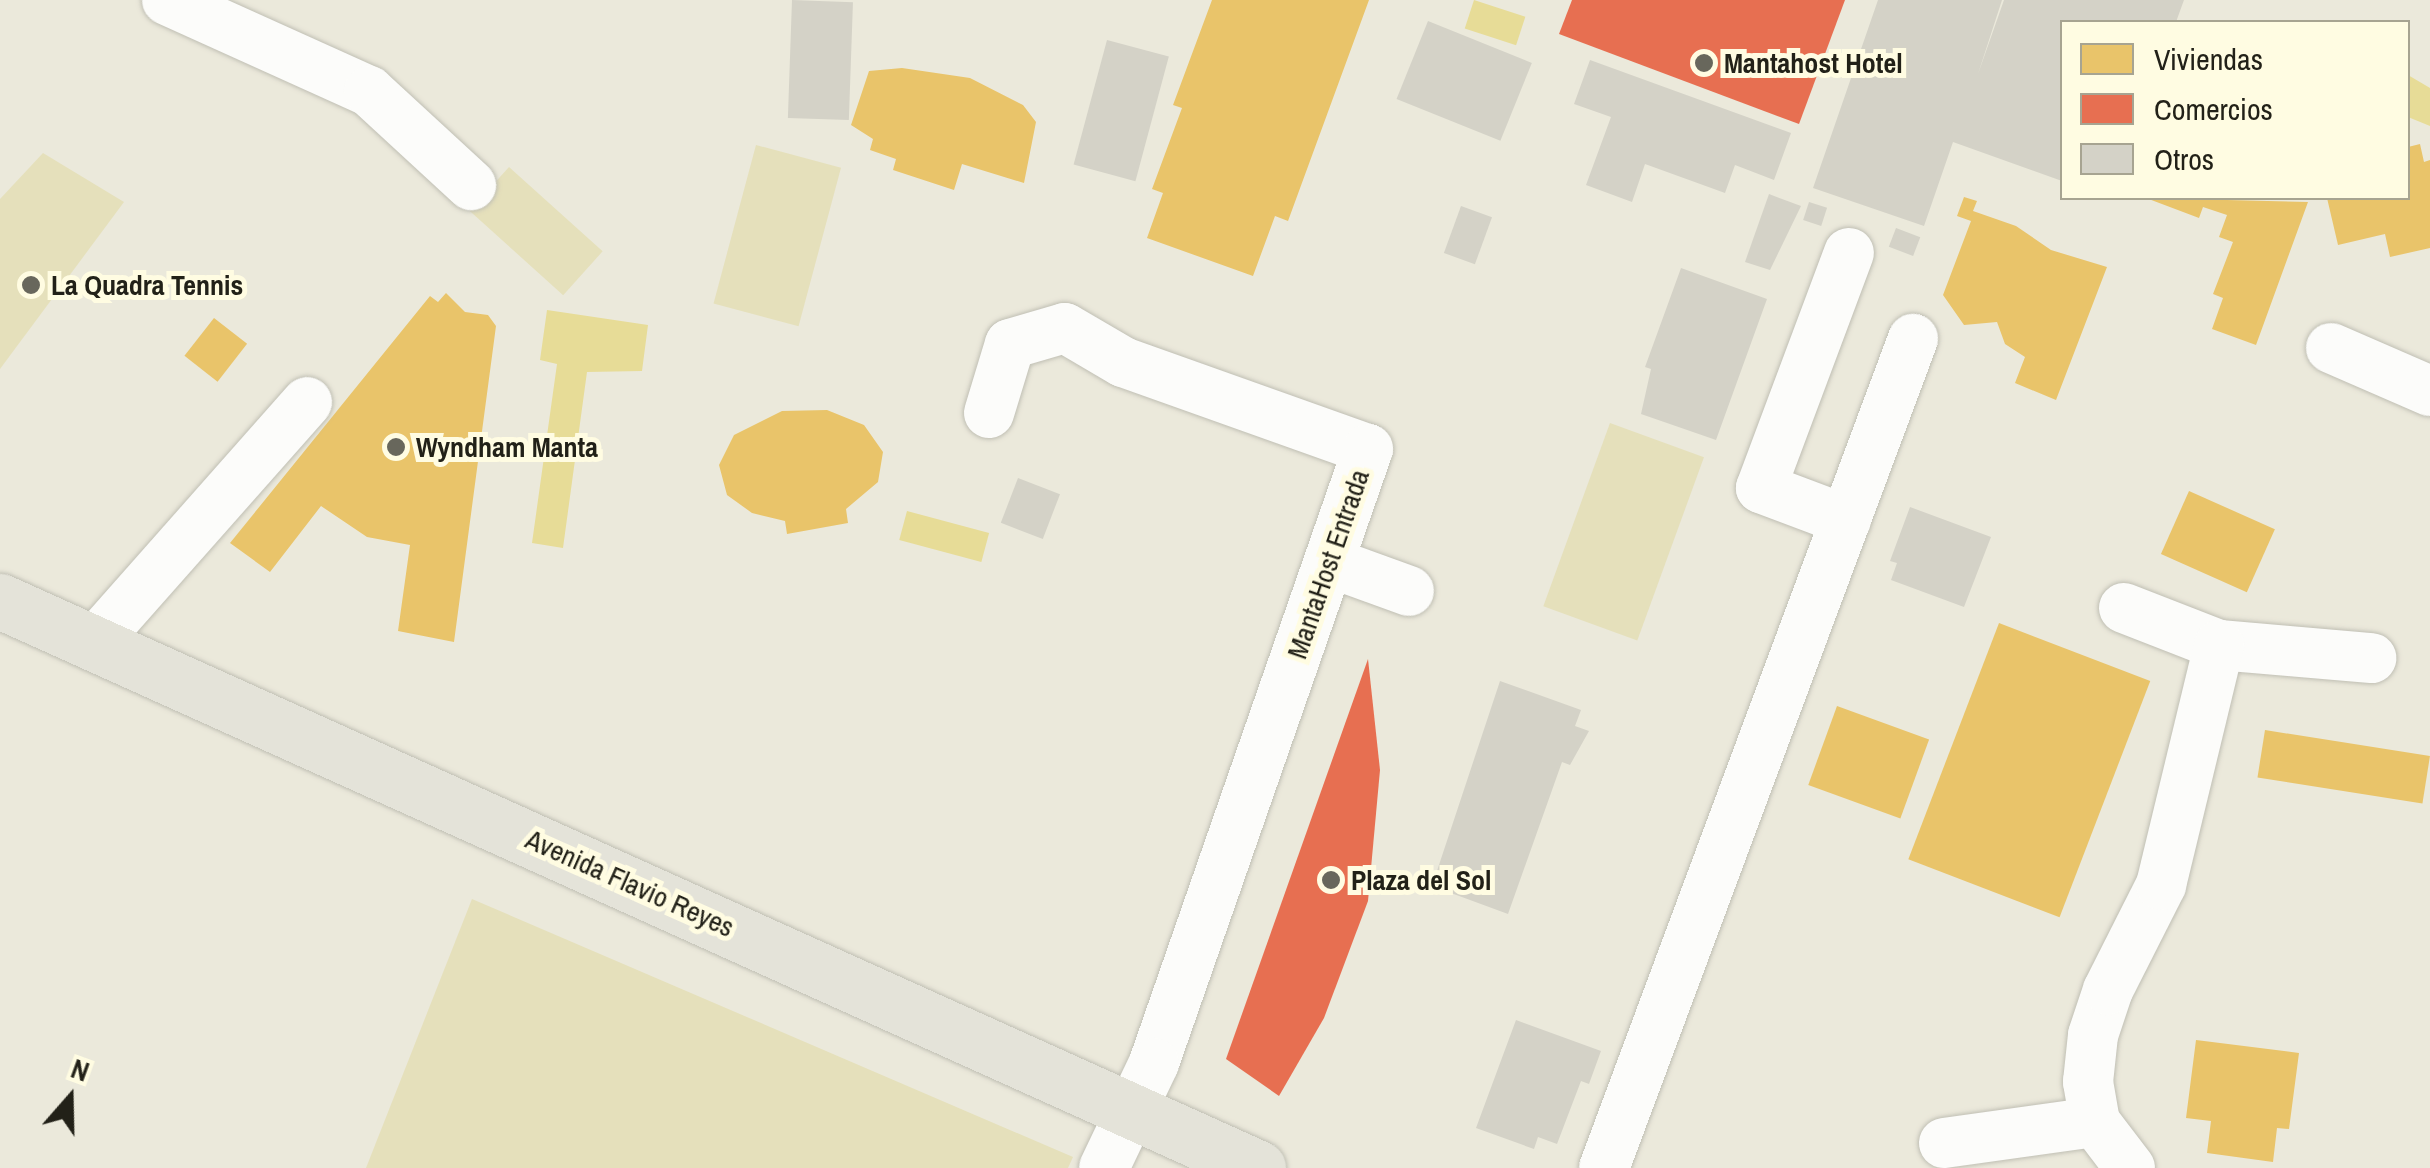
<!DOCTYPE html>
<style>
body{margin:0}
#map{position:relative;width:2430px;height:1168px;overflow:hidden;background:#ebe9db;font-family:"Archivo Narrow",sans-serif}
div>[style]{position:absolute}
.green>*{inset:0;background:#e5e0bb;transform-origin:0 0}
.water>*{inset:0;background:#e7dc97;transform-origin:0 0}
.homes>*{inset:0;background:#e9c46a;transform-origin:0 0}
.shops>*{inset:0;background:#e76f51}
.building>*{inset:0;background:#d4d2c7;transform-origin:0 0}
.roads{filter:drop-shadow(0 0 2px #c0bfb4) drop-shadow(0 0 2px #c0bfb4)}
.minor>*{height:50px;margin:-25px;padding:0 25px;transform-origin:25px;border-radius:25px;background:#fcfcfa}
.major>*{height:55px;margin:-27.5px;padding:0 27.5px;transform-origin:27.5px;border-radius:27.5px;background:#e4e3d9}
.dots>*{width:28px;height:28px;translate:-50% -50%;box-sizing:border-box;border:5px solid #fffce2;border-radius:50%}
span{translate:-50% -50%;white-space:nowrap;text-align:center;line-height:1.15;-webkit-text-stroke:10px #fffce2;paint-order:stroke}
.poi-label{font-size:28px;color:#222118;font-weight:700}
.left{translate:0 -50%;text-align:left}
.street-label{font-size:28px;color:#222118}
.legend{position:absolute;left:2060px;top:20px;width:350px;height:180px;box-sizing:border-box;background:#fffce2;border:2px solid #a7a491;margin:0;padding:12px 18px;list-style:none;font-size:30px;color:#222118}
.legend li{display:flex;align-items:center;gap:20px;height:50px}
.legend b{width:50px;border:2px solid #a7a491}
.north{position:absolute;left:20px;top:1048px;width:100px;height:100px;-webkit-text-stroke:8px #fffce2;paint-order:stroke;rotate:20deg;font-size:28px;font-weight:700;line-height:40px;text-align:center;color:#222118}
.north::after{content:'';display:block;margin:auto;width:35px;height:45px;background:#222118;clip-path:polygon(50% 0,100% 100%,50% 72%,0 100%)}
</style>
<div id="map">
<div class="green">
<div style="left:756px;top:145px;width:88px;height:164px;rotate:15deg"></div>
<div style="clip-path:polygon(43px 153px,124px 202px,0 369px,0 199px)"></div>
<div style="left:509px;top:167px;width:126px;height:59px;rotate:42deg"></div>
<div style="left:1610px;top:423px;width:100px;height:195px;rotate:20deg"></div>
<div style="clip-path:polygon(472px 899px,1073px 1157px,1068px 1168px,366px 1168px)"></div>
</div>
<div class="water">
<div style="left:1474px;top:0;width:54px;height:30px;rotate:18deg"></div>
<div style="clip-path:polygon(2408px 75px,2430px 88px,2430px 126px,2408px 117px)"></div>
<div style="clip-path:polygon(547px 310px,648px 325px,642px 371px,587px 372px,563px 548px,532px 543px,557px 364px,540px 360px)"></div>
<div style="left:907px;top:511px;width:85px;height:30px;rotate:15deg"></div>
</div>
<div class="homes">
<div style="clip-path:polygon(1212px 0,1369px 0,1288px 221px,1275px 216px,1253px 276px,1147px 238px,1163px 193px,1152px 189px,1182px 108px,1173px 105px)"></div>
<div style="clip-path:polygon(902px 68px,970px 78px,1023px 105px,1036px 122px,1024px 183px,962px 164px,954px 190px,893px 170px,896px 159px,870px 150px,873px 139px,851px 125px,869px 71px)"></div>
<div style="clip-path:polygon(2420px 144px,2424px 162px,2430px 160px,2430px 248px,2390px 257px,2385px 234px,2338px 245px,2327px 198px,2408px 198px,2408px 147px)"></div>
<div style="clip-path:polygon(1964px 197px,1977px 201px,1973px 211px,2016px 226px,2051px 250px,2107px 267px,2056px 400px,2015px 383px,2025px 357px,2005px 344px,1997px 322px,1964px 325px,1943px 295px,1971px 221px,1957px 216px)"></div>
<div style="clip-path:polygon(2146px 198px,2308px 202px,2256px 345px,2212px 329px,2223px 298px,2213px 294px,2233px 242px,2219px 237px,2227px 215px,2203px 207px,2199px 218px)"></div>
<div style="clip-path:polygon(446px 293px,465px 312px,488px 315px,496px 326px,454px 642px,398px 631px,410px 545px,367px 537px,321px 506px,270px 572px,230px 543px,430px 296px,438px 302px)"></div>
<div style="left:214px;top:318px;width:42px;height:48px;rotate:38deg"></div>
<div style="clip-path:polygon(827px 410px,864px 425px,883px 452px,878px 482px,846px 509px,848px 523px,787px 534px,785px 521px,752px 513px,727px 495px,719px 465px,734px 435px,782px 411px)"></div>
<div style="left:2189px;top:491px;width:94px;height:69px;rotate:24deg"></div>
<div style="left:1999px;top:623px;width:162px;height:253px;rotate:21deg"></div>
<div style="left:1837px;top:706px;width:98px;height:84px;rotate:20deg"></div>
<div style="left:2265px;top:730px;width:167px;height:48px;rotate:9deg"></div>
<div style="clip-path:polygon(2196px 1040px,2299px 1053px,2289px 1129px,2277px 1128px,2273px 1162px,2207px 1153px,2211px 1121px,2186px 1118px)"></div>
</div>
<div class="shops">
<div style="clip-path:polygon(1572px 0,1845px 0,1799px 124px,1559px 34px)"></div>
<div style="clip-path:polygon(1368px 659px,1380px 770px,1368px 901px,1324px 1018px,1279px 1096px,1226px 1059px)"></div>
</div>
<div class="building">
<div style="left:792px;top:0;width:61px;height:118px;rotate:2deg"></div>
<div style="clip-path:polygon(1878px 0,2002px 0,1978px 74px,2004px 0,2184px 0,2176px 22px,2062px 22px,2062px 181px,1953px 142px,1924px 226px,1813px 188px)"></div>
<div style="left:1428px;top:21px;width:112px;height:84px;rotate:22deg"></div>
<div style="left:1107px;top:40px;width:64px;height:129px;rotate:15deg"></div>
<div style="clip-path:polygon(1590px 60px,1791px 133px,1774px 180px,1735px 165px,1725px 193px,1645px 164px,1632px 202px,1586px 185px,1611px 117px,1574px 104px)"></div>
<div style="clip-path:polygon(1769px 194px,1801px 206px,1770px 270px,1745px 262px)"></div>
<div style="left:1809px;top:202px;width:19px;height:19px;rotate:18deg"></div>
<div style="left:1461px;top:206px;width:33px;height:50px;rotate:20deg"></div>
<div style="left:1896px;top:228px;width:26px;height:20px;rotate:21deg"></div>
<div style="clip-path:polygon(1681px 268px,1767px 299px,1716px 440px,1641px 414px,1651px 369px,1645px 367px)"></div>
<div style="left:1018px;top:478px;width:45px;height:48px;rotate:21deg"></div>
<div style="clip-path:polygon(1910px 507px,1991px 537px,1964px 607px,1891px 580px,1897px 563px,1890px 561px)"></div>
<div style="clip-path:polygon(1500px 681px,1581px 710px,1575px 726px,1589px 731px,1570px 765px,1562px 762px,1508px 914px,1432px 886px)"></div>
<div style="clip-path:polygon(1516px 1020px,1601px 1051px,1589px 1084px,1581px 1081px,1557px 1144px,1538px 1137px,1534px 1149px,1476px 1128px)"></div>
</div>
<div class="roads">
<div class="minor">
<div style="left:167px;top:0;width:222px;rotate:24.3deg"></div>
<div style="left:369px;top:91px;width:139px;rotate:42.7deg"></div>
<div style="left:2331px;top:348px;width:108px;rotate:23.5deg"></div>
<div style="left:989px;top:413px;width:72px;rotate:-73.1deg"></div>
<div style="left:1010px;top:344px;width:57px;rotate:-16.2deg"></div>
<div style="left:1065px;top:328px;width:67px;rotate:30.4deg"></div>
<div style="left:1123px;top:362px;width:260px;rotate:19.6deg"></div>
<div style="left:1368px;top:449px;width:650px;rotate:109.22deg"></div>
<div style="left:1154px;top:1063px;width:116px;rotate:115.5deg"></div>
<div style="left:1846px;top:520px;width:91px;rotate:-159.4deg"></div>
<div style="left:1761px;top:488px;width:251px;rotate:-69.5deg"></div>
<div style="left:1329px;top:562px;width:85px;rotate:19.9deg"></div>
<div style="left:2124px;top:608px;width:102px;rotate:21.3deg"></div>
<div style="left:2219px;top:645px;width:153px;rotate:4.9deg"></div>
<div style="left:93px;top:644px;width:323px;rotate:-48.5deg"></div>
<div style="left:1944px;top:1143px;width:152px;rotate:-7.9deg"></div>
<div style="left:1604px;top:1168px;width:885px;rotate:-69.56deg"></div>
<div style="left:2130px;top:1168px;width:58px;rotate:-127.3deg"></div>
<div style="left:2095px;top:1122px;width:41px;rotate:-99.9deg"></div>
<div style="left:2088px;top:1082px;width:47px;rotate:-83.9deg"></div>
<div style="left:2093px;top:1035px;width:47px;rotate:-71.6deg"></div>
<div style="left:2108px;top:990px;width:118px;rotate:-63.2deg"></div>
<div style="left:2161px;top:885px;width:247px;rotate:-76.4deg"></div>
</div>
<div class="major">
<div style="left:0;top:601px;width:1380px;rotate:24.26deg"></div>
</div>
</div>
<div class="dots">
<div style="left:1704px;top:63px;background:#68675c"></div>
<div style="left:31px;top:285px;background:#68675c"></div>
<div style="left:396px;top:447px;background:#68675c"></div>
<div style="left:1331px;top:880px;background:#68675c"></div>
</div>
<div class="poi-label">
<span class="left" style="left:1724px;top:63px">Mantahost Hotel</span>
<span class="left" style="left:51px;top:285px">La Quadra Tennis</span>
<span class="left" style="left:416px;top:447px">Wyndham Manta</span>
<span class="left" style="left:1351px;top:880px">Plaza del Sol</span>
</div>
<div class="street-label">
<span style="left:1328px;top:564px;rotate:-71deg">MantaHost Entrada</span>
<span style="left:630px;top:883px;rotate:24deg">Avenida Flavio Reyes</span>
</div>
<ul class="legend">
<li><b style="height:28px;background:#e9c46a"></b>Viviendas</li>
<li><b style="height:28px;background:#e76f51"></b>Comercios</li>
<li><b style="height:28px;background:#d4d2c7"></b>Otros</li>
</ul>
<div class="north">N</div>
</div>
